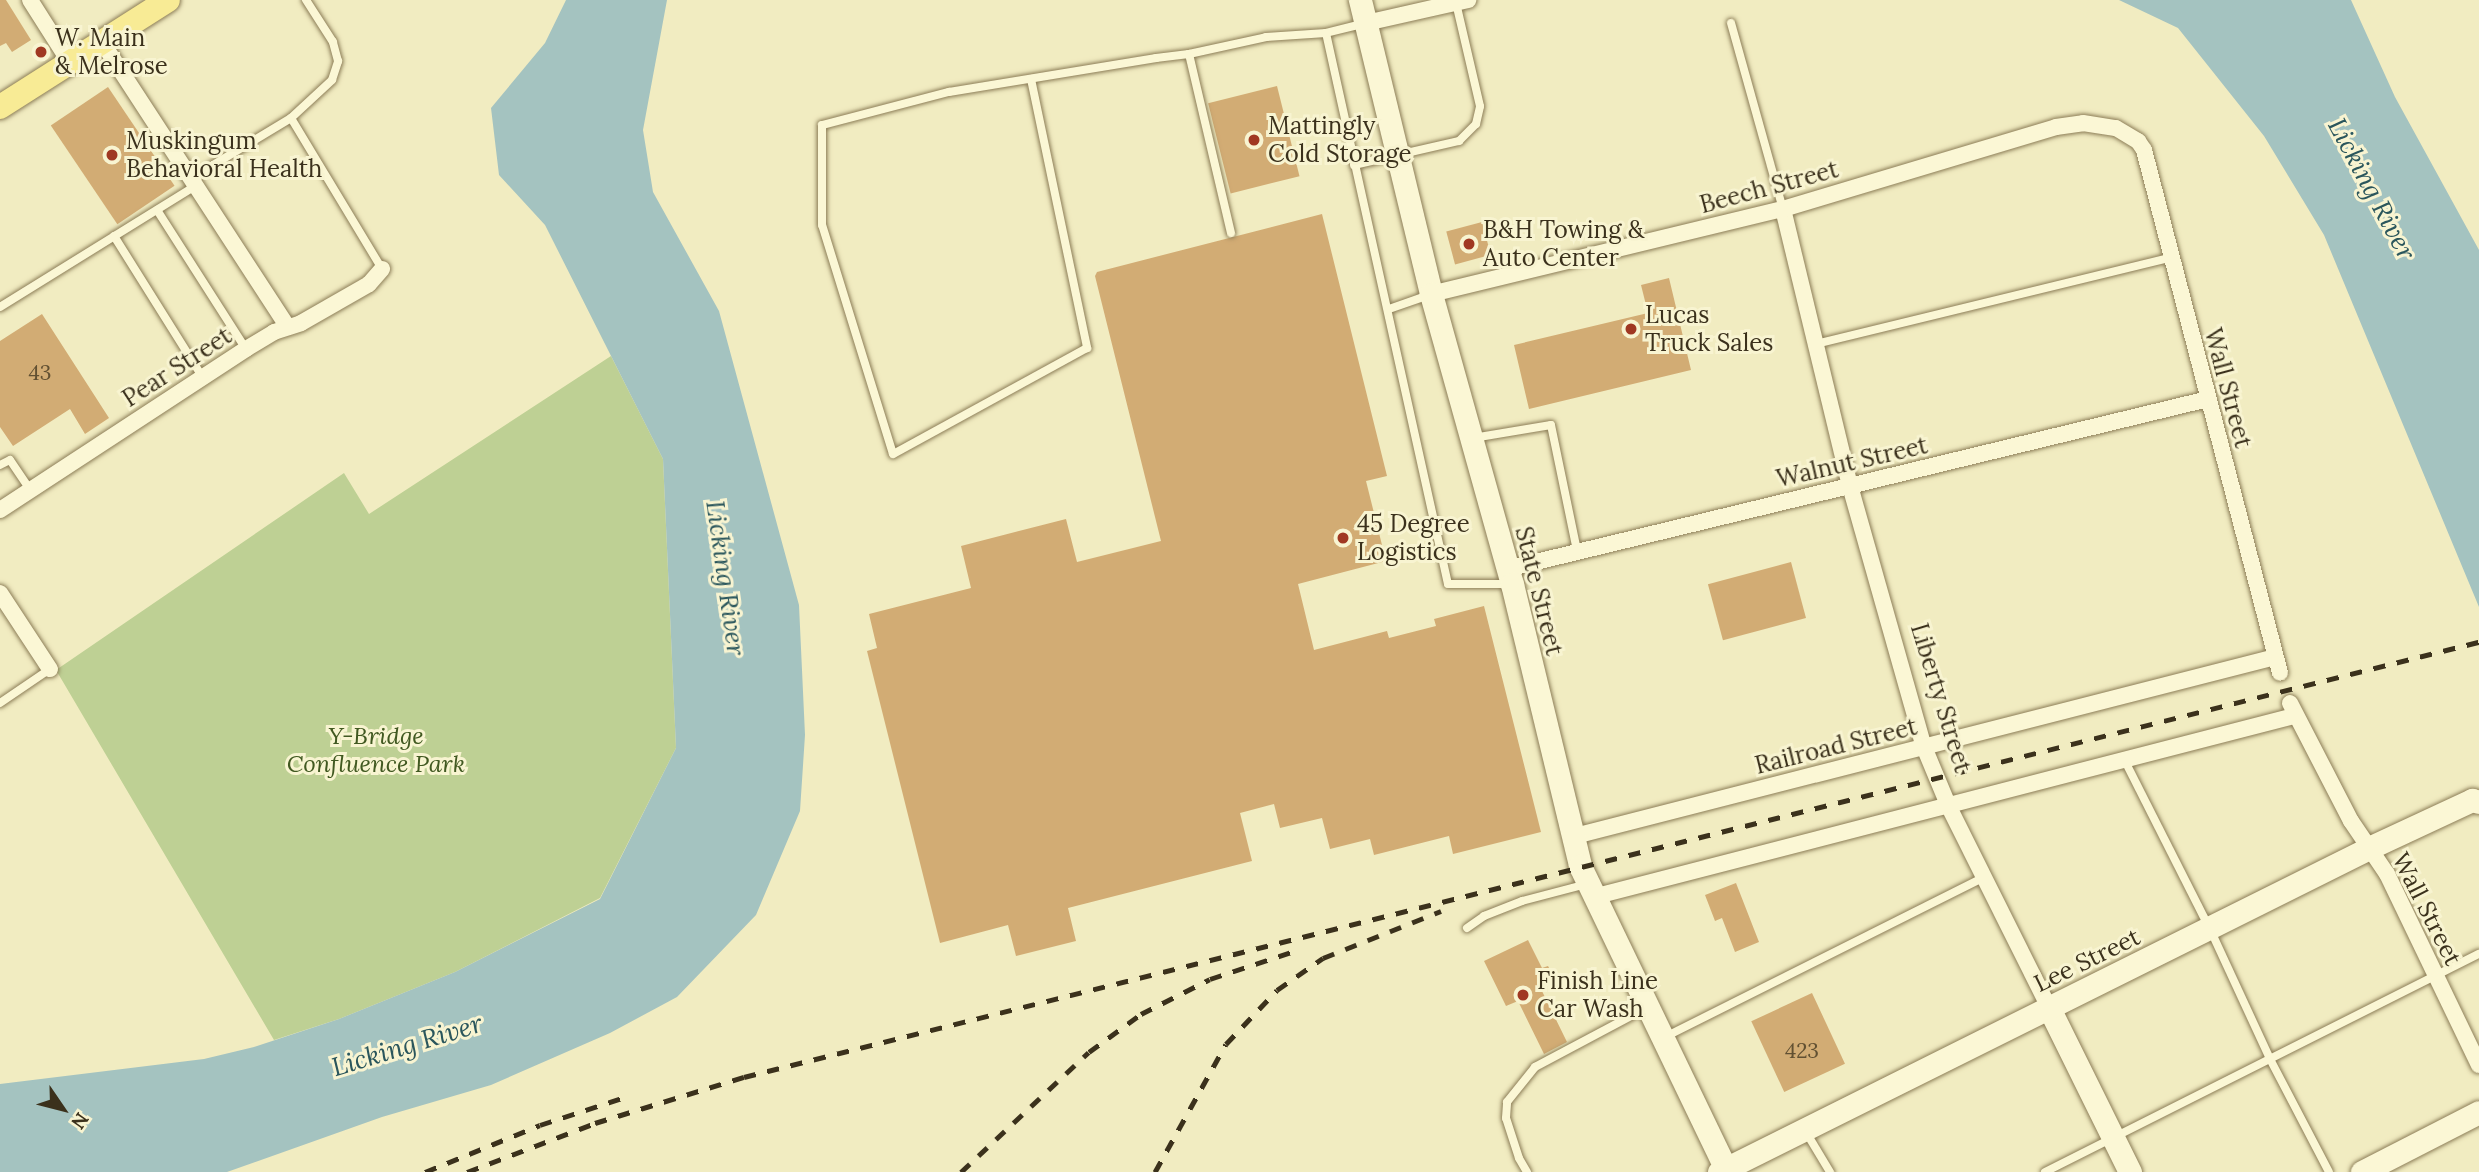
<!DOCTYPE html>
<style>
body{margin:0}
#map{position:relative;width:2479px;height:1172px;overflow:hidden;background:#f1ecc1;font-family:Lora,serif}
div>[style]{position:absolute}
.green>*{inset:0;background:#bed094}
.water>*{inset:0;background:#a4c3c0}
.building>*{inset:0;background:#d2ac74;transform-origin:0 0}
.roads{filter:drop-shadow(0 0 2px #8c7d57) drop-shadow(0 0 2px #8c7d57)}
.lane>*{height:8px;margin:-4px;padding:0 4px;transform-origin:4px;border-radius:4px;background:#fbf7d5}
.street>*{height:16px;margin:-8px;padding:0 8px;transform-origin:8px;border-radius:8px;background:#fbf7d5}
.secondary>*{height:23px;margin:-11.5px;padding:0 11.5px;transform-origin:11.5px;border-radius:11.5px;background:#fbf7d5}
.primary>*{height:24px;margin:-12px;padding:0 12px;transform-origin:12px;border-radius:12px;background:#f8eb95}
.rail>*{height:5px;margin-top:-2.5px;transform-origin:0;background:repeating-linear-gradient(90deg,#3b311c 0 12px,transparent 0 24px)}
.dots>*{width:19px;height:19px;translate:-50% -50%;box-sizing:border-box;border:4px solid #f8f4d1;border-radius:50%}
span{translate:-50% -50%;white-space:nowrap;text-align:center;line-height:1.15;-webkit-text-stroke:6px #f8f4d1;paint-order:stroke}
.number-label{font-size:21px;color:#615032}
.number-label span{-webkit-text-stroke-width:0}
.poi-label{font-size:24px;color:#3b311c}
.left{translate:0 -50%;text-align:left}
.street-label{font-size:24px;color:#3b311c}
.park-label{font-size:24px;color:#415921;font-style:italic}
.water-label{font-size:26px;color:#2a565c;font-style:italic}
.north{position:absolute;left:28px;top:1074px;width:70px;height:70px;-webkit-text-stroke:5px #f8f4d1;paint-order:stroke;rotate:125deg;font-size:19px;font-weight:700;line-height:28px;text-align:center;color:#3b311c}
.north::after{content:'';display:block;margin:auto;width:24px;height:32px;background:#3b311c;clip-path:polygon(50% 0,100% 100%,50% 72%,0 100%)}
</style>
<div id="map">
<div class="green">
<div style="clip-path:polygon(611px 356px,663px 459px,676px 748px,600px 898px,455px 972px,339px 1019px,274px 1040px,56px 670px,344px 473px,369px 514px)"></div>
</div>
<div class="water">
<div style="clip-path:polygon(566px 0,667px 0,643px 130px,653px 192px,719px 311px,799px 605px,805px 735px,800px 811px,756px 915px,677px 997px,610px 1033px,491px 1085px,382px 1117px,227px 1172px,0 1172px,0 1084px,204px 1059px,254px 1047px,339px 1019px,455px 972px,600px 899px,676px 748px,663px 459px,545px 225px,499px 175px,491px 108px,545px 43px)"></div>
<div style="clip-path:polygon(2119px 0,2351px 0,2395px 97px,2479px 250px,2479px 607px,2324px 235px,2264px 136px,2178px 28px)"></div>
</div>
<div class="building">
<div style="clip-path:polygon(0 0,6px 0,31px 40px,12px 52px,6px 43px,0 46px)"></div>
<div style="left:1277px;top:86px;width:93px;height:71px;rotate:76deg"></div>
<div style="left:108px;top:87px;width:119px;height:69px;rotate:56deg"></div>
<div style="clip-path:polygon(1322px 214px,1387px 476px,1366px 481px,1386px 561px,1298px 584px,1314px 650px,1387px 631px,1389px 638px,1436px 626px,1434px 619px,1484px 606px,1541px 832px,1453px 854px,1449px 836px,1374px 855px,1370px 839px,1330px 849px,1322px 818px,1280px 828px,1274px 804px,1240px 813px,1252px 861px,1068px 908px,1076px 941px,1016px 956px,1008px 925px,940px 943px,867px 651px,877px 648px,869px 614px,971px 588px,961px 546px,1066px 519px,1077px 562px,1161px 541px,1095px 276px,1097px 272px)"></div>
<div style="left:1482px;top:222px;width:34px;height:37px;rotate:75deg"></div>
<div style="clip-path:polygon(1669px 278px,1691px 370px,1529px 409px,1514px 345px,1648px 313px,1641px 285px)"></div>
<div style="clip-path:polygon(42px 314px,109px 418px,85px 434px,70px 409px,13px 446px,0 427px,0 341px)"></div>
<div style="left:1791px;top:562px;width:58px;height:86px;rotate:75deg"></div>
<div style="clip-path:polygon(1736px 883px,1759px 942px,1735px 952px,1722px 918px,1715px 921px,1705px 895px)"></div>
<div style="clip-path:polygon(1528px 940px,1542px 968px,1548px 966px,1556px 981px,1541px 989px,1567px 1042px,1544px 1054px,1518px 1001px,1506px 1006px,1484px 961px)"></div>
<div style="left:1812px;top:993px;width:78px;height:67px;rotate:65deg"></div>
</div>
<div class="roads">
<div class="lane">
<div style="left:1731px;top:23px;width:193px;rotate:74.4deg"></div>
<div style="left:1362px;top:24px;width:37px;rotate:166deg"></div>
<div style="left:1326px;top:33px;width:564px;rotate:77.52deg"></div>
<div style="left:1448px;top:584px;width:61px"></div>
<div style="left:1189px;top:54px;width:184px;rotate:76.8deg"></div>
<div style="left:1031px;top:79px;width:275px;rotate:78.2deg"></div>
<div style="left:1087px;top:348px;width:221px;rotate:151.3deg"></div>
<div style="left:893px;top:454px;width:240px;rotate:-107.2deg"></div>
<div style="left:822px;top:225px;width:100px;rotate:-90deg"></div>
<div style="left:822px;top:125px;width:131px;rotate:-14.6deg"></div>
<div style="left:949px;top:92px;width:210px;rotate:-9.3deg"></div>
<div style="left:1156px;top:58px;width:33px;rotate:-7deg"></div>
<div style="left:1189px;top:54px;width:79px;rotate:-12.4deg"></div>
<div style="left:1266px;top:37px;width:60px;rotate:-3.8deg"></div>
<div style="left:291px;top:118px;width:176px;rotate:58.9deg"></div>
<div style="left:1354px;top:165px;width:108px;rotate:-12.9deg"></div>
<div style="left:1459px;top:141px;width:24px;rotate:-45deg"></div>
<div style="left:1476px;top:124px;width:18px;rotate:-77deg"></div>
<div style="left:1480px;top:106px;width:106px;rotate:-103.1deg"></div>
<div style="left:190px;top:179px;width:118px;rotate:-31.1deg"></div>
<div style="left:291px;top:118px;width:56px;rotate:-42.8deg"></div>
<div style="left:332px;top:80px;width:20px;rotate:-72deg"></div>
<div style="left:338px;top:61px;width:20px;rotate:-105deg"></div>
<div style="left:333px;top:42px;width:50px;rotate:-122.7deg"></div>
<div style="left:157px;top:210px;width:165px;rotate:57.4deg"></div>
<div style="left:114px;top:236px;width:168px;rotate:57.9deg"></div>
<div style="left:0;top:307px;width:229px;rotate:-31.8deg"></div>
<div style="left:1389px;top:309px;width:42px;rotate:-19.3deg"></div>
<div style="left:1816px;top:344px;width:364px;rotate:-13.7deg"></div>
<div style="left:1473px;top:438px;width:79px;rotate:-9.5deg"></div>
<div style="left:1551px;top:425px;width:128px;rotate:78.3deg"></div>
<div style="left:0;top:465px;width:11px;rotate:-27deg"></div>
<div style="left:10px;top:460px;width:36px;rotate:56deg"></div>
<div style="left:0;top:703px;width:60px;rotate:-34.2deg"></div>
<div style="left:2125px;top:761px;width:188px;rotate:63.2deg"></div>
<div style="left:2210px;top:929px;width:143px;rotate:65.2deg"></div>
<div style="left:2270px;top:1059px;width:127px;rotate:62.4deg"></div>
<div style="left:1467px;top:928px;width:21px;rotate:-35deg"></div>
<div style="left:1484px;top:916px;width:41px;rotate:-21.5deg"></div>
<div style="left:1522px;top:901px;width:67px;rotate:-14.7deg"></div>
<div style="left:1665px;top:1037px;width:358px;rotate:-26.6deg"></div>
<div style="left:1806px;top:1132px;width:47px;rotate:59deg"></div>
<div style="left:1527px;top:1172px;width:16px;rotate:-120deg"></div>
<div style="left:1519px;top:1158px;width:42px;rotate:-108deg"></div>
<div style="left:1506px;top:1118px;width:16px;rotate:-86deg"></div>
<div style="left:1507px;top:1102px;width:45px;rotate:-51.3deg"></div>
<div style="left:1535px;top:1067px;width:126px;rotate:-28deg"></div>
<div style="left:2045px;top:1172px;width:486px;rotate:-26.7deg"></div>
</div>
<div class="street">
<div style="left:30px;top:0;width:75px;rotate:57.6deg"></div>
<div style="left:1366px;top:23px;width:105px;rotate:-12.7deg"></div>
<div style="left:102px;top:42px;width:340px;rotate:56.9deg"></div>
<div style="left:1783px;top:209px;width:285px;rotate:76.4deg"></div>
<div style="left:1850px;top:486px;width:271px;rotate:74.2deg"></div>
<div style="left:1924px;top:747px;width:65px;rotate:67.4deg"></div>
<div style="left:1949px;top:807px;width:225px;rotate:63.5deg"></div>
<div style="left:1431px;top:294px;width:362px;rotate:-13.6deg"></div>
<div style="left:1783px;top:209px;width:285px;rotate:-16.7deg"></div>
<div style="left:2056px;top:127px;width:27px;rotate:-8deg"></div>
<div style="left:2083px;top:123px;width:33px;rotate:9deg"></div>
<div style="left:2116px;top:128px;width:26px;rotate:31deg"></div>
<div style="left:2138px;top:141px;width:11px;rotate:56deg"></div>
<div style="left:2144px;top:150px;width:540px;rotate:75.42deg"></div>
<div style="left:0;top:510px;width:294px;rotate:-33.2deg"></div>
<div style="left:246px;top:349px;width:33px;rotate:-31deg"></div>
<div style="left:274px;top:332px;width:28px;rotate:-18deg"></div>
<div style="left:301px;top:323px;width:78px;rotate:-29.8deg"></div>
<div style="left:369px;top:284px;width:20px;rotate:-49deg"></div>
<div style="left:1507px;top:569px;width:721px;rotate:-13.63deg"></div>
<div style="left:0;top:593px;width:91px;rotate:56.7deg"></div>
<div style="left:2290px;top:703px;width:133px;rotate:62.7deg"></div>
<div style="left:2351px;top:821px;width:64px;rotate:55.8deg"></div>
<div style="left:2387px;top:874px;width:212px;rotate:64.3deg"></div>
<div style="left:1571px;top:837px;width:727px;rotate:-14.34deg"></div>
<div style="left:1593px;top:897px;width:724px;rotate:-14.48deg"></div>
</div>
<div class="secondary">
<div style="left:1360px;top:0;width:302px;rotate:76.4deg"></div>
<div style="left:1431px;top:294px;width:301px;rotate:74.4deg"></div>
<div style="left:1512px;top:584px;width:290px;rotate:76.4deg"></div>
<div style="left:1580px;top:866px;width:339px;rotate:64.3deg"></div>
<div style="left:2049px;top:1008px;width:183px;rotate:63.7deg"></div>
<div style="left:1719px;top:1172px;width:726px;rotate:-26.49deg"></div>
<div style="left:2369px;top:848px;width:114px;rotate:-25deg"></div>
<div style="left:2472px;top:800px;width:7px;rotate:16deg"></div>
<div style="left:2362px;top:1172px;width:131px;rotate:-27.1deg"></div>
</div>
<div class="primary">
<div style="left:0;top:107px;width:199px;rotate:-32.5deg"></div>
</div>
</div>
<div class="rail">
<div style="left:425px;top:1172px;width:124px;rotate:-22.2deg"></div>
<div style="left:540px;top:1125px;width:86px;rotate:-18.2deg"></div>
<div style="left:467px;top:1172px;width:137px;rotate:-20.9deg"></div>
<div style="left:595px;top:1123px;width:156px;rotate:-17.2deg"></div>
<div style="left:744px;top:1077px;width:1789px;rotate:-14.08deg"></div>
<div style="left:961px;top:1172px;width:175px;rotate:-43.2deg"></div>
<div style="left:1089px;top:1052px;width:64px;rotate:-36.2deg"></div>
<div style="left:1141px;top:1014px;width:77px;rotate:-26.9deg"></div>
<div style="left:1210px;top:979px;width:95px;rotate:-18.4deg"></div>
<div style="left:1155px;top:1172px;width:146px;rotate:-61deg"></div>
<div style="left:1226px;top:1044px;width:74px;rotate:-46.6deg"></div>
<div style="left:1277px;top:990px;width:56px;rotate:-34.8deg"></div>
<div style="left:1323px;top:958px;width:127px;rotate:-21.7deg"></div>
</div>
<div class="dots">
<div style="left:41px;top:52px;background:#a03822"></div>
<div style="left:1254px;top:140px;background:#a03822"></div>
<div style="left:112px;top:155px;background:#a03822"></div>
<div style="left:1469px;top:244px;background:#a03822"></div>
<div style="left:1631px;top:329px;background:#a03822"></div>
<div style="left:1343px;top:538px;background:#a03822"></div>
<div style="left:1523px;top:995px;background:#a03822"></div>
</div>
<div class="number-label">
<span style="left:40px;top:373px">43</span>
<span style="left:1802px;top:1051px">423</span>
</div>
<div class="poi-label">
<span class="left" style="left:55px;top:52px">W. Main<br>&amp; Melrose</span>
<span class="left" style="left:1268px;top:140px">Mattingly<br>Cold Storage</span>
<span class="left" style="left:126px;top:155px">Muskingum<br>Behavioral Health</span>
<span class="left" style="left:1483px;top:244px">B&amp;H Towing &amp;<br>Auto Center</span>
<span class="left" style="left:1645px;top:329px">Lucas<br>Truck Sales</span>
<span class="left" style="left:1357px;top:538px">45 Degree<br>Logistics</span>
<span class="left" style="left:1537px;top:995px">Finish Line<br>Car Wash</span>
</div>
<div class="street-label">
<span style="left:1769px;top:187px;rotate:-15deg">Beech Street</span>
<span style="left:177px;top:367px;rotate:-33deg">Pear Street</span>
<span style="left:2228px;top:388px;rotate:75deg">Wall Street</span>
<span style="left:1852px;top:462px;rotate:-13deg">Walnut Street</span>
<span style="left:1539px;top:591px;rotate:76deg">State Street</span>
<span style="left:1941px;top:698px;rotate:73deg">Liberty Street</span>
<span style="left:1836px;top:746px;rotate:-14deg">Railroad Street</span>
<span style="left:2427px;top:909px;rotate:63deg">Wall Street</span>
<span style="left:2087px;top:960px;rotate:-26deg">Lee Street</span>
</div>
<div class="park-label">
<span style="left:376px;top:750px">Y-Bridge<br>Confluence Park</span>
</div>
<div class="water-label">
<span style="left:2372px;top:189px;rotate:62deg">Licking River</span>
<span style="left:726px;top:578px;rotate:82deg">Licking River</span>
<span style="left:407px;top:1045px;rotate:-17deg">Licking River</span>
</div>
<div class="north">N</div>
</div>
